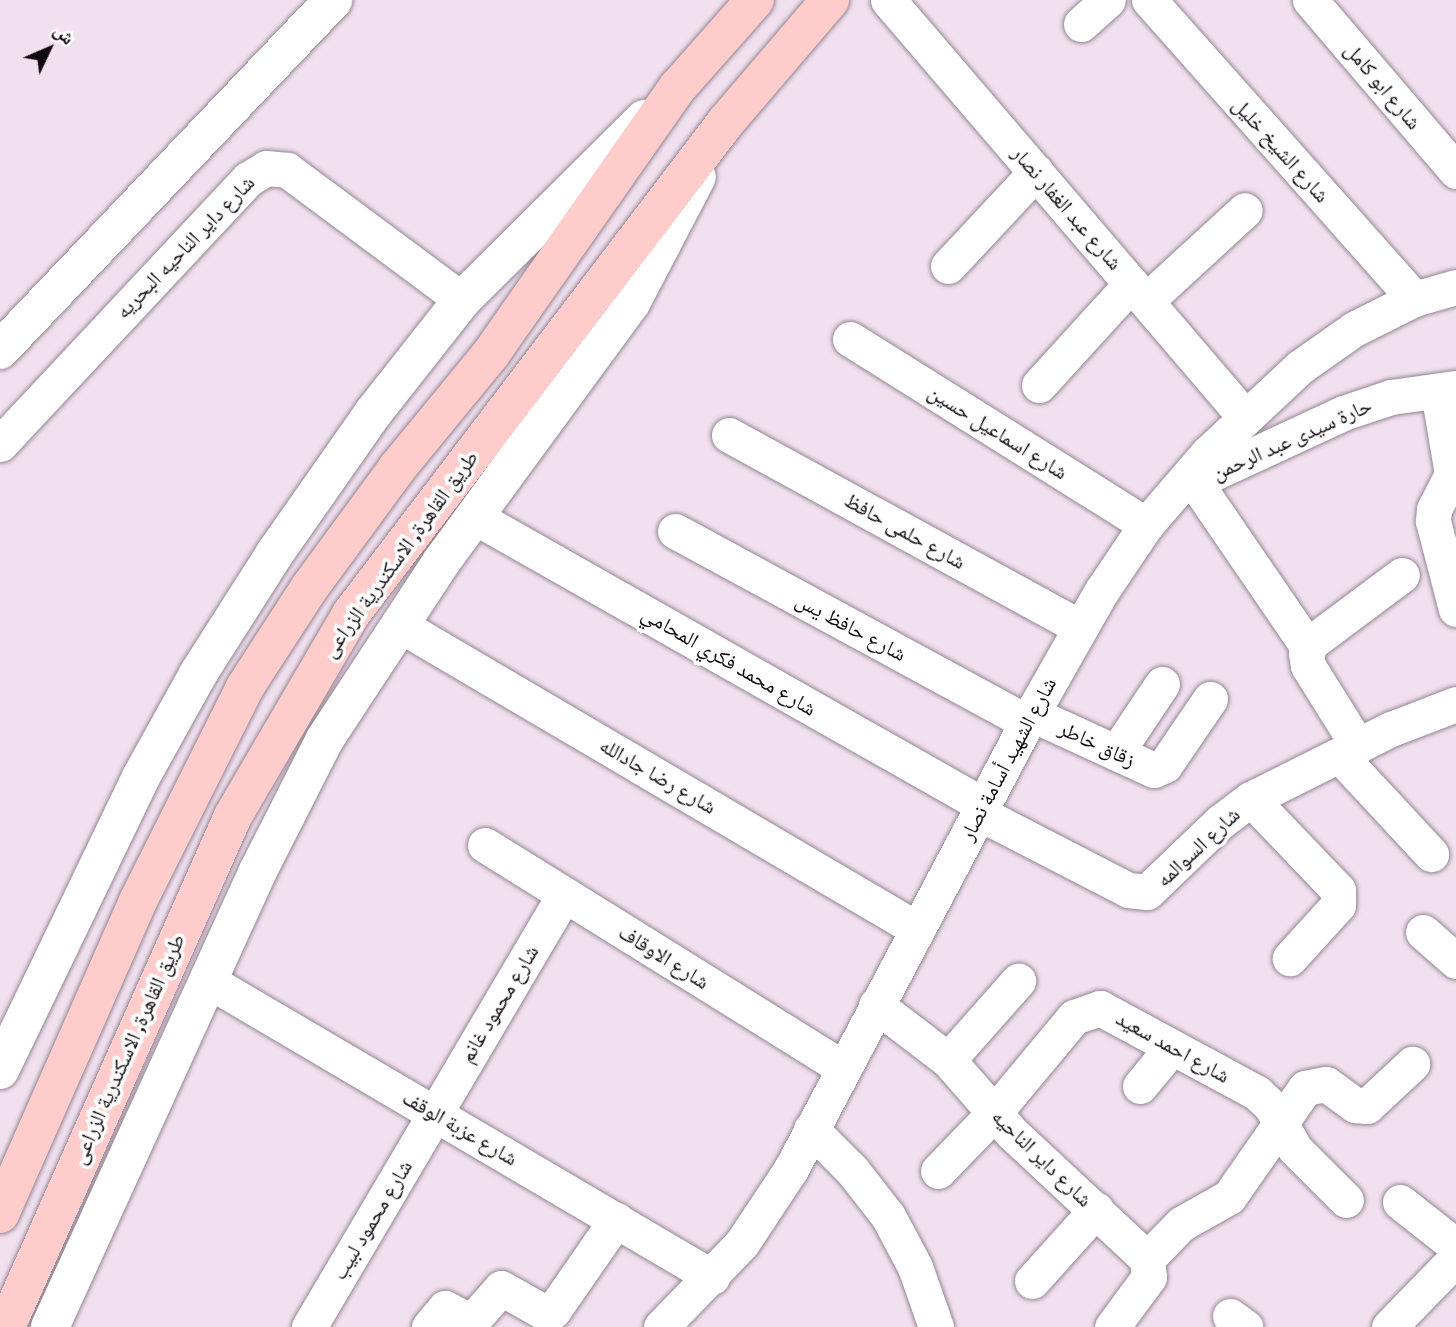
<!DOCTYPE html>
<meta charset="utf-8">
<style>
body{margin:0}
#map{position:relative;width:1456px;height:1327px;overflow:hidden;background:#f1e1ef;font-family:Signika,"Noto Naskh Arabic",sans-serif}
div>[style]{position:absolute}
.roads{filter:drop-shadow(0 0 2px #948593) drop-shadow(0 0 2px #948593)}
.minor>*{height:35px;margin:-17.5px;padding:0 17.5px;transform-origin:17.5px;border-radius:17.5px;background:#fff}
.tertiary>*{height:38px;margin:-19px;padding:0 19px;transform-origin:19px;border-radius:19px;background:#fff}
.trunk>*{height:38px;margin:-19px;padding:0 19px;transform-origin:19px;border-radius:19px;background:#feccca}
span{translate:-50% -50%;white-space:nowrap;text-align:center;line-height:1.15;-webkit-text-stroke:7px #fff;paint-order:stroke}
.street-label{font-size:21px;color:#100a0f}
.north{position:absolute;left:14px;top:14px;width:70px;height:70px;-webkit-text-stroke:5px #fff;paint-order:stroke;rotate:46deg;font-size:19px;font-weight:700;line-height:28px;text-align:center;color:#100a0f}
.north::after{content:'';display:block;margin:auto;width:24px;height:32px;background:#100a0f;clip-path:polygon(50% 0,100% 100%,50% 72%,0 100%)}
</style>
<div id="map">
<div class="roads">
<div class="minor">
<div style="left:888px;top:0;width:549px;rotate:49.43deg"></div>
<div style="left:1149px;top:0;width:400px;rotate:48.4deg"></div>
<div style="left:1310px;top:0;width:225px;rotate:49.5deg"></div>
<div style="left:1081px;top:24px;width:36px;rotate:-42deg"></div>
<div style="left:948px;top:266px;width:129px;rotate:-46.9deg"></div>
<div style="left:1146px;top:301px;width:134px;rotate:-42.6deg"></div>
<div style="left:850px;top:339px;width:350px;rotate:32.1deg"></div>
<div style="left:1039px;top:385px;width:137px;rotate:-47.7deg"></div>
<div style="left:1438px;top:391px;width:84px;rotate:80.4deg"></div>
<div style="left:1452px;top:474px;width:39px;rotate:117deg"></div>
<div style="left:1434px;top:509px;width:12px;rotate:95deg"></div>
<div style="left:1433px;top:521px;width:91px;rotate:75.4deg"></div>
<div style="left:729px;top:435px;width:400px;rotate:28.7deg"></div>
<div style="left:0;top:444px;width:363px;rotate:-46.9deg"></div>
<div style="left:248px;top:179px;width:21px;rotate:-31deg"></div>
<div style="left:266px;top:168px;width:21px;rotate:5deg"></div>
<div style="left:287px;top:170px;width:218px;rotate:36.6deg"></div>
<div style="left:1195px;top:482px;width:200px;rotate:55.6deg"></div>
<div style="left:1188px;top:485px;width:171px;rotate:-24.9deg"></div>
<div style="left:1343px;top:413px;width:51px;rotate:-18.4deg"></div>
<div style="left:1391px;top:397px;width:66px;rotate:-7.9deg"></div>
<div style="left:475px;top:517px;width:584px;rotate:29.55deg"></div>
<div style="left:675px;top:531px;width:400px;rotate:28.5deg"></div>
<div style="left:398px;top:624px;width:602px;rotate:30.44deg"></div>
<div style="left:1032px;top:714px;width:134px;rotate:24.7deg"></div>
<div style="left:1154px;top:770px;width:12px;rotate:-24deg"></div>
<div style="left:1165px;top:765px;width:80px;rotate:-55.7deg"></div>
<div style="left:1358px;top:746px;width:94px;rotate:-122deg"></div>
<div style="left:1308px;top:666px;width:13px;rotate:-99deg"></div>
<div style="left:1306px;top:653px;width:13px;rotate:-61deg"></div>
<div style="left:1312px;top:642px;width:112px;rotate:-36.7deg"></div>
<div style="left:1116px;top:753px;width:83px;rotate:-56.3deg"></div>
<div style="left:1340px;top:756px;width:134px;rotate:47.1deg"></div>
<div style="left:1251px;top:799px;width:126px;rotate:46.3deg"></div>
<div style="left:1338px;top:890px;width:15px;rotate:90deg"></div>
<div style="left:1338px;top:905px;width:72px;rotate:132.2deg"></div>
<div style="left:979px;top:813px;width:168px;rotate:27.3deg"></div>
<div style="left:1128px;top:890px;width:19px;rotate:6deg"></div>
<div style="left:1147px;top:892px;width:101px;rotate:-43.8deg"></div>
<div style="left:1220px;top:822px;width:39px;rotate:-37deg"></div>
<div style="left:1251px;top:799px;width:157px;rotate:-26.6deg"></div>
<div style="left:1391px;top:729px;width:70px;rotate:-21deg"></div>
<div style="left:485px;top:845px;width:422px;rotate:31.9deg"></div>
<div style="left:1423px;top:932px;width:44px;rotate:41.3deg"></div>
<div style="left:207px;top:980px;width:586px;rotate:30.46deg"></div>
<div style="left:876px;top:1005px;width:91px;rotate:37.4deg"></div>
<div style="left:948px;top:1060px;width:97px;rotate:48.8deg"></div>
<div style="left:1012px;top:1133px;width:185px;rotate:43deg"></div>
<div style="left:1147px;top:1259px;width:18px;rotate:84deg"></div>
<div style="left:1149px;top:1277px;width:62px;rotate:126.5deg"></div>
<div style="left:948px;top:1060px;width:106px;rotate:-48.5deg"></div>
<div style="left:1140px;top:1086px;width:50px;rotate:-50.6deg"></div>
<div style="left:811px;top:1129px;width:58px;rotate:45deg"></div>
<div style="left:852px;top:1170px;width:58px;rotate:52deg"></div>
<div style="left:888px;top:1216px;width:58px;rotate:62.1deg"></div>
<div style="left:915px;top:1267px;width:64px;rotate:70.7deg"></div>
<div style="left:938px;top:1171px;width:81px;rotate:-46deg"></div>
<div style="left:994px;top:1113px;width:125px;rotate:-50.2deg"></div>
<div style="left:1074px;top:1017px;width:28px;rotate:-19deg"></div>
<div style="left:1100px;top:1008px;width:179px;rotate:28.4deg"></div>
<div style="left:1257px;top:1093px;width:19px;rotate:43deg"></div>
<div style="left:1271px;top:1106px;width:49px;rotate:60.8deg"></div>
<div style="left:1295px;top:1149px;width:72px;rotate:45deg"></div>
<div style="left:1400px;top:1202px;width:71px;rotate:38.2deg"></div>
<div style="left:1147px;top:1259px;width:49px;rotate:-45.8deg"></div>
<div style="left:1181px;top:1224px;width:55px;rotate:-29.4deg"></div>
<div style="left:1229px;top:1197px;width:133px;rotate:-55.1deg"></div>
<div style="left:1305px;top:1088px;width:21px;rotate:-11deg"></div>
<div style="left:1326px;top:1084px;width:36px;rotate:36deg"></div>
<div style="left:1355px;top:1105px;width:12px;rotate:5deg"></div>
<div style="left:1367px;top:1106px;width:62px;rotate:-43deg"></div>
<div style="left:1032px;top:1281px;width:96px;rotate:-48deg"></div>
<div style="left:1230px;top:1316px;width:19px;rotate:36deg"></div>
<div style="left:309px;top:1327px;width:502px;rotate:-59.45deg"></div>
<div style="left:429px;top:1327px;width:25px;rotate:-50deg"></div>
<div style="left:445px;top:1308px;width:30px;rotate:28deg"></div>
<div style="left:471px;top:1322px;width:45px;rotate:-48.6deg"></div>
<div style="left:501px;top:1288px;width:47px;rotate:29.3deg"></div>
<div style="left:542px;top:1311px;width:11px"></div>
<div style="left:553px;top:1311px;width:111px;rotate:-55.3deg"></div>
<div style="left:661px;top:1327px;width:117px;rotate:-46deg"></div>
<div style="left:742px;top:1243px;width:89px;rotate:-56.5deg"></div>
<div style="left:791px;top:1169px;width:505px;rotate:-62.17deg"></div>
<div style="left:1027px;top:722px;width:150px;rotate:-60.4deg"></div>
<div style="left:1101px;top:592px;width:81px;rotate:-56.1deg"></div>
<div style="left:1146px;top:525px;width:94px;rotate:-49.3deg"></div>
<div style="left:1207px;top:454px;width:127px;rotate:-43.1deg"></div>
<div style="left:1300px;top:367px;width:66px;rotate:-35.1deg"></div>
<div style="left:1354px;top:329px;width:67px;rotate:-26.6deg"></div>
<div style="left:1414px;top:299px;width:44px;rotate:-15.9deg"></div>
<div style="left:1389px;top:1327px;width:96px;rotate:-45.8deg"></div>
</div>
<div class="tertiary">
<div style="left:0;top:350px;width:483px;rotate:-46.4deg"></div>
<div style="left:0;top:1070px;width:325px;rotate:-64.3deg"></div>
<div style="left:141px;top:777px;width:118px;rotate:-61deg"></div>
<div style="left:198px;top:674px;width:143px;rotate:-57.5deg"></div>
<div style="left:275px;top:553px;width:171px;rotate:-55deg"></div>
<div style="left:373px;top:413px;width:144px;rotate:-51.8deg"></div>
<div style="left:462px;top:300px;width:257px;rotate:-44.8deg"></div>
<div style="left:50px;top:1327px;width:501px;rotate:-65.48deg"></div>
<div style="left:258px;top:871px;width:148px;rotate:-63.1deg"></div>
<div style="left:325px;top:739px;width:213px;rotate:-56.7deg"></div>
<div style="left:442px;top:561px;width:320px;rotate:-53.8deg"></div>
<div style="left:631px;top:303px;width:142px;rotate:-62.4deg"></div>
</div>
<div class="trunk">
<div style="left:0;top:1214px;width:342px;rotate:-66.2deg"></div>
<div style="left:138px;top:901px;width:239px;rotate:-63.4deg"></div>
<div style="left:245px;top:687px;width:119px;rotate:-57deg"></div>
<div style="left:310px;top:587px;width:149px;rotate:-53.7deg"></div>
<div style="left:398px;top:467px;width:145px;rotate:-50.6deg"></div>
<div style="left:490px;top:355px;width:327px;rotate:-55deg"></div>
<div style="left:678px;top:87px;width:116px;rotate:-48.5deg"></div>
<div style="left:6px;top:1327px;width:559px;rotate:-66.05deg"></div>
<div style="left:233px;top:816px;width:234px;rotate:-59.7deg"></div>
<div style="left:351px;top:614px;width:617px;rotate:-52.7deg"></div>
<div style="left:725px;top:123px;width:162px;rotate:-49.5deg"></div>
</div>
</div>
<div class="street-label">
<span style="left:1383px;top:86px;rotate:50deg">شارع ابو كامل</span>
<span style="left:1281px;top:150px;rotate:48deg">شارع الشيخ خليل</span>
<span style="left:1067px;top:208px;rotate:49deg">شارع عبد الغفار نصار</span>
<span style="left:185px;top:247px;rotate:-46deg">شارع داير الناحيه البحريه</span>
<span style="left:998px;top:432px;rotate:32deg">شارع اسماعيل حسين</span>
<span style="left:1292px;top:439px;rotate:-24deg">حارة سيدى عبد الرحمن</span>
<span style="left:905px;top:531px;rotate:29deg">شارع حلمى حافظ</span>
<span style="left:400px;top:554px;rotate:-54deg">طريق القاهرة, الاسكندرية الزراعى</span>
<span style="left:851px;top:627px;rotate:28deg">شارع حافظ يس</span>
<span style="left:729px;top:661px;rotate:30deg">شارع محمد فكري المحامي</span>
<span style="left:1097px;top:744px;rotate:25deg">زقاق خاطر</span>
<span style="left:1008px;top:759px;rotate:-62deg">شارع الشهيد أسامة نصار</span>
<span style="left:658px;top:776px;rotate:30deg">شارع رضا جادالله</span>
<span style="left:1198px;top:847px;rotate:-43deg">شارع السوالمه</span>
<span style="left:664px;top:957px;rotate:32deg">شارع الاوقاف</span>
<span style="left:499px;top:1004px;rotate:-59deg">شارع محمود غانم</span>
<span style="left:1173px;top:1047px;rotate:29deg">شارع احمد سعيد</span>
<span style="left:128px;top:1049px;rotate:-66deg">طريق القاهرة, الاسكندرية الزراعى</span>
<span style="left:460px;top:1128px;rotate:30deg">شارع عزبة الوقف</span>
<span style="left:1042px;top:1158px;rotate:44deg">شارع داير الناحيه</span>
<span style="left:372px;top:1220px;rotate:-59deg">شارع محمود لبيب</span>
</div>
<div class="north">ش</div>
</div>
